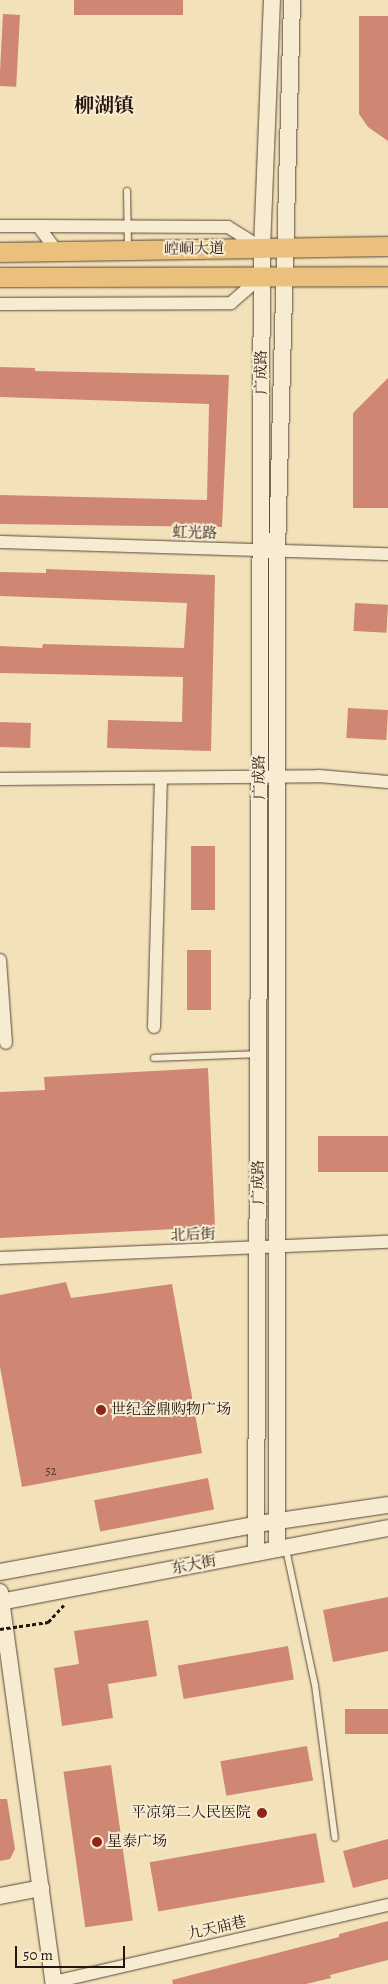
<!DOCTYPE html>
<meta charset="utf-8">
<style>
body{margin:0}
#map{position:relative;width:388px;height:1984px;overflow:hidden;background:#f3e1b9;font-family:Alegreya,"Noto Serif SC",serif}
div>[style]{position:absolute}
.building>*{inset:0;background:#cf8773;transform-origin:0 0}
.path>*{height:2.5px;margin-top:-1.25px;transform-origin:0;background:repeating-linear-gradient(90deg,#23150f 0 4px,transparent 0 6.5px)}
.roads{filter:drop-shadow(0 0 1px #57483a) drop-shadow(0 0 1px #57483a)}
.lane>*{height:6px;margin:-3px;padding:0 3px;transform-origin:3px;border-radius:3px;background:#f7ecd2}
.street>*{height:12px;margin:-6px;padding:0 6px;transform-origin:6px;border-radius:6px;background:#f7ecd2}
.secondary>*{height:16px;margin:-8px;padding:0 8px;transform-origin:8px;border-radius:8px;background:#f7ecd2}
.primary>*{height:19px;margin:-9.5px;padding:0 9.5px;transform-origin:9.5px;border-radius:9.5px;background:#eac07c}
.path-bridge>*{height:2.5px;margin-top:-1.25px;transform-origin:0;background:repeating-linear-gradient(90deg,#23150f 0 4px,transparent 0 6.5px)}
.dots>*{width:14px;height:14px;translate:-50% -50%;box-sizing:border-box;border:2px solid #f7ecd2;border-radius:50%}
span{translate:-50% -50%;white-space:nowrap;text-align:center;line-height:1.15;-webkit-text-stroke:4px #f7ecd2;paint-order:stroke}
.number-label{font-size:12px;color:#4e3228}
.number-label span{-webkit-text-stroke-width:0}
.street-label{font-size:15px;color:#23150f}
.poi-label{font-size:15px;color:#23150f}
.left{translate:0 -50%;text-align:left}
.right{translate:-100% -50%;text-align:right}
.district-label{font-size:20px;color:#23150f;font-weight:700}
.scale{position:absolute;left:15px;top:1946px;width:110px;height:22px;box-sizing:border-box;border:2px solid #23150f;border-top:0;padding-left:6px;font-size:15px;line-height:18px;white-space:nowrap;color:#23150f;-webkit-text-stroke:4px #f7ecd2;paint-order:stroke}
</style>
<div id="map">
<div class="building">
<div style="left:74px;top:0;width:109px;height:15px"></div>
<div style="left:3px;top:14px;width:17px;height:72px;rotate:3deg"></div>
<div style="clip-path:polygon(359px 16px,388px 16px,388px 141px,368px 127px,359px 114px)"></div>
<div style="clip-path:polygon(0 367px,35px 368px,35px 371px,229px 375px,222px 527px,0 524px,0 495px,207px 500px,209px 404px,0 397px)"></div>
<div style="clip-path:polygon(388px 378px,388px 508px,353px 508px,353px 413px)"></div>
<div style="clip-path:polygon(46px 569px,215px 575px,211px 751px,107px 748px,108px 720px,182px 722px,183px 677px,0 673px,0 646px,42px 648px,43px 644px,184px 648px,187px 603px,0 596px,0 572px,46px 573px)"></div>
<div style="left:355px;top:603px;width:33px;height:28px;rotate:3deg"></div>
<div style="left:348px;top:708px;width:40px;height:30px;rotate:3deg"></div>
<div style="left:0;top:722px;width:31px;height:25px;rotate:2deg"></div>
<div style="left:191px;top:846px;width:24px;height:64px"></div>
<div style="left:187px;top:950px;width:24px;height:60px"></div>
<div style="clip-path:polygon(208px 1068px,215px 1227px,0 1238px,0 1092px,45px 1090px,44px 1077px)"></div>
<div style="left:318px;top:1136px;width:70px;height:36px"></div>
<div style="clip-path:polygon(66px 1282px,71px 1298px,172px 1284px,202px 1453px,22px 1487px,0 1367px,0 1295px)"></div>
<div style="left:208px;top:1478px;width:32px;height:116px;rotate:79deg"></div>
<div style="clip-path:polygon(388px 1597px,388px 1651px,333px 1662px,323px 1610px)"></div>
<div style="clip-path:polygon(148px 1620px,157px 1676px,108px 1684px,113px 1718px,62px 1726px,54px 1668px,79px 1664px,74px 1631px)"></div>
<div style="left:288px;top:1646px;width:34px;height:112px;rotate:80deg"></div>
<div style="left:388px;top:1709px;width:25px;height:43px;rotate:90deg"></div>
<div style="left:307px;top:1746px;width:35px;height:88px;rotate:80deg"></div>
<div style="left:111px;top:1765px;width:157px;height:48px;rotate:82deg"></div>
<div style="clip-path:polygon(0 1799px,7px 1799px,15px 1849px,10px 1859px,0 1861px)"></div>
<div style="left:316px;top:1833px;width:50px;height:169px;rotate:80deg"></div>
<div style="clip-path:polygon(388px 1839px,388px 1879px,353px 1888px,343px 1851px)"></div>
<div style="clip-path:polygon(388px 1921px,388px 1960px,330px 1975px,331px 1978px,306px 1984px,173px 1984px,172px 1980px,339px 1937px,339px 1934px)"></div>
</div>
<div class="path">
<div style="left:48px;top:1622px;width:23px;rotate:-47deg"></div>
</div>
<div class="roads">
<div class="lane">
<div style="left:127px;top:191px;width:58px;rotate:89deg"></div>
<div style="left:154px;top:1058px;width:104px;rotate:-2.2deg"></div>
<div style="left:286px;top:1549px;width:139px;rotate:78deg"></div>
<div style="left:315px;top:1685px;width:154px;rotate:82.6deg"></div>
</div>
<div class="street">
<div style="left:0;top:226px;width:38px"></div>
<div style="left:38px;top:226px;width:31px;rotate:53deg"></div>
<div style="left:38px;top:226px;width:190px;rotate:0.3deg"></div>
<div style="left:228px;top:227px;width:38px;rotate:32deg"></div>
<div style="left:0;top:304px;width:231px;rotate:-0.2deg"></div>
<div style="left:231px;top:303px;width:41px;rotate:-41.1deg"></div>
<div style="left:0;top:542px;width:388px;rotate:1.8deg"></div>
<div style="left:0;top:779px;width:319px;rotate:-0.5deg"></div>
<div style="left:319px;top:776px;width:69px;rotate:5deg"></div>
<div style="left:0;top:960px;width:83px;rotate:85.9deg"></div>
<div style="left:154px;top:1027px;width:249px;rotate:-88.4deg"></div>
<div style="left:0;top:1258px;width:388px;rotate:-2.4deg"></div>
<div style="left:54px;top:1982px;width:343px;rotate:-13deg"></div>
</div>
<div class="secondary">
<div style="left:277px;top:1549px;width:997px;rotate:-90deg"></div>
<div style="left:277px;top:552px;width:552px;rotate:-88.44deg"></div>
<div style="left:256px;top:1553px;width:1305px;rotate:-89.74deg"></div>
<div style="left:262px;top:248px;width:248px;rotate:-87.7deg"></div>
<div style="left:0;top:1572px;width:262px;rotate:-10.5deg"></div>
<div style="left:258px;top:1524px;width:131px;rotate:-8.3deg"></div>
<div style="left:0;top:1592px;width:396px;rotate:82.2deg"></div>
<div style="left:0;top:1602px;width:395px;rotate:-10.8deg"></div>
<div style="left:0;top:1896px;width:42px;rotate:-11deg"></div>
</div>
<div class="primary">
<div style="left:0;top:252px;width:388px;rotate:-0.9deg"></div>
<div style="left:0;top:277px;width:388px;rotate:-0.1deg"></div>
</div>
</div>
<div class="path-bridge">
<div style="left:0;top:1629px;width:49px;rotate:-8.3deg"></div>
</div>
<div class="dots">
<div style="left:101px;top:1410px;background:#8f2418"></div>
<div style="left:262px;top:1813px;background:#8f2418"></div>
<div style="left:97px;top:1842px;background:#8f2418"></div>
</div>
<div class="number-label">
<span style="left:51px;top:1472px">52</span>
</div>
<div class="street-label">
<span style="left:194px;top:249px;rotate:-1deg">崆峒大道</span>
<span style="left:262px;top:372px;rotate:-90deg">广成路</span>
<span style="left:195px;top:533px;rotate:2deg">虹光路</span>
<span style="left:260px;top:777px;rotate:-90deg">广成路</span>
<span style="left:259px;top:1182px;rotate:-90deg">广成路</span>
<span style="left:193px;top:1235px;rotate:-2deg">北后街</span>
<span style="left:194px;top:1565px;rotate:-11deg">东大街</span>
<span style="left:217px;top:1928px;rotate:-13deg">九天庙巷</span>
</div>
<div class="poi-label">
<span class="left" style="left:111px;top:1410px">世纪金鼎购物广场</span>
<span class="right" style="left:251px;top:1813px">平凉第二人民医院</span>
<span class="left" style="left:107px;top:1842px">星泰广场</span>
</div>
<div class="district-label">
<span style="left:104px;top:105px">柳湖镇</span>
</div>
<div class="scale">50 m</div>
</div>
